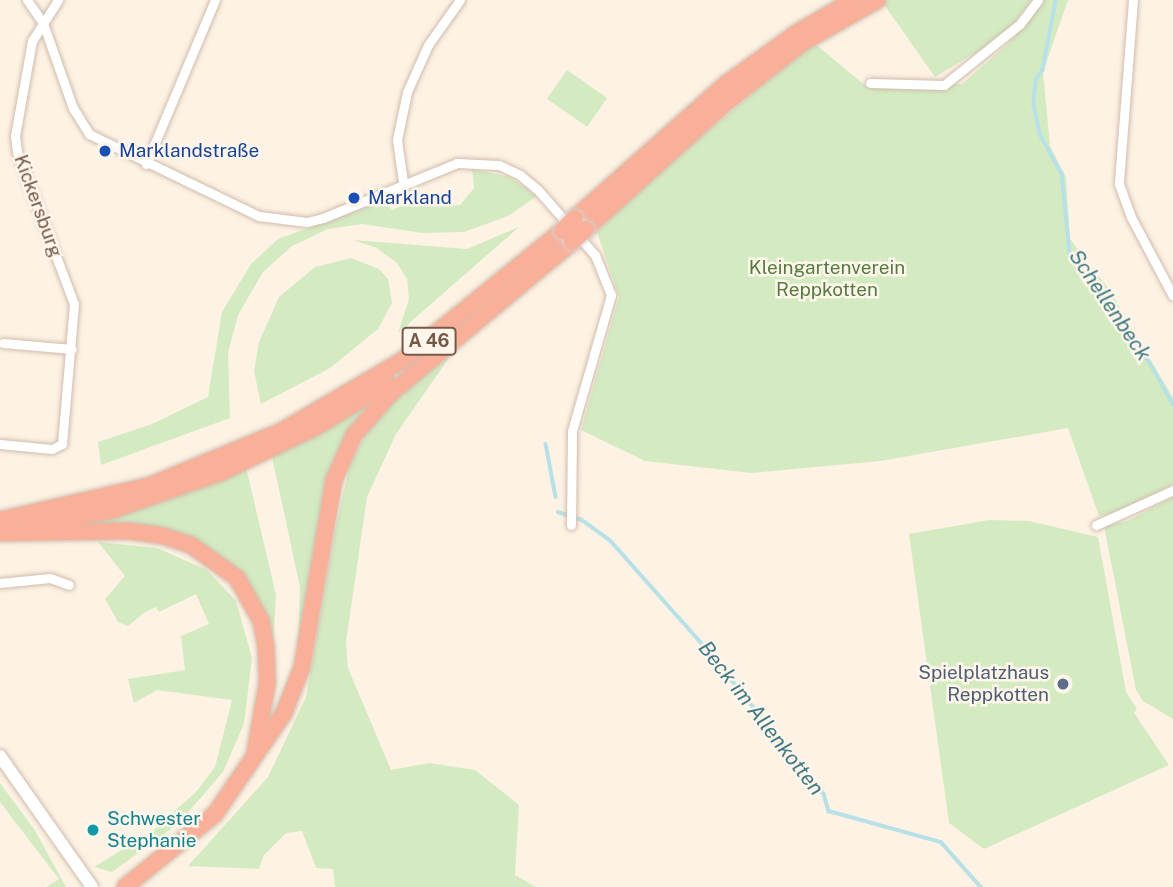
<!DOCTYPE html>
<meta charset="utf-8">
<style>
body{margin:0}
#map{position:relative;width:1173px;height:887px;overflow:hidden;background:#fdf2e4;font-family:"Public Sans",sans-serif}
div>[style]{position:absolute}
.green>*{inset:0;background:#d4ebc2;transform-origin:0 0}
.stream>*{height:3.5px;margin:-1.75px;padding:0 1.75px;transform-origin:1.75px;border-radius:1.75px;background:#b8e1e7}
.roads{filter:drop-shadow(0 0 2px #d0bcad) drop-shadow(0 0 2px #d0bcad)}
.minor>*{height:9px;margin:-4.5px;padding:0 4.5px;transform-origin:4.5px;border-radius:4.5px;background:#fff}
.secondary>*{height:12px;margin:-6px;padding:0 6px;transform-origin:6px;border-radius:6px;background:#fff}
.motorway>*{height:16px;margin:-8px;padding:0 8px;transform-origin:8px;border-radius:8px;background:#f8b099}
.bridges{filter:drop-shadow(0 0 2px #d9d0cc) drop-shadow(0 0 2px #d9d0cc)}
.motorway-bridge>*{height:16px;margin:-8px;padding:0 8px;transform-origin:8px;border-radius:8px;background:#f8b099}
.dots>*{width:19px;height:19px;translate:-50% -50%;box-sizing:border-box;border:4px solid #fff6eb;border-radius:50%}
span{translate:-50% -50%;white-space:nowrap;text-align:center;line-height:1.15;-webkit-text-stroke:5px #fff6eb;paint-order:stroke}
.shield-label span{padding:2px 5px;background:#fff6eb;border:2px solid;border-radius:5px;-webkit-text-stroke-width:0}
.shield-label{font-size:18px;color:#765849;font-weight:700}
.transit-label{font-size:19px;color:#164399}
.left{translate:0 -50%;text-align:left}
.street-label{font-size:19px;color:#765849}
.park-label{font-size:19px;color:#547c41}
.service-label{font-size:19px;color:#4e5e75}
.right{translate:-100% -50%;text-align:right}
.culture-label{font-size:19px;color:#0d838f}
.water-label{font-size:21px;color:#3f7983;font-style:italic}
</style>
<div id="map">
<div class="green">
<div style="clip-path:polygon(889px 0,1032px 0,1013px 24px,985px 47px,935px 77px,883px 3px)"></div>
<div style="clip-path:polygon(1043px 0,1068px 0,1043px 72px,1050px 146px,1066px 177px,1070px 239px,1111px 292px,1173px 398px,1173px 484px,1126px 510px,1099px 516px,1068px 428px,880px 461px,752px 473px,645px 461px,581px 430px,619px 297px,597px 232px,635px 191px,814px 43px,867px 87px,962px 84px,1010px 42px)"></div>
<div style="left:567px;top:70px;width:49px;height:35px;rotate:35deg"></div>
<div style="clip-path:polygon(472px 169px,510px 177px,537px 196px,508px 216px,464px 232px,422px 233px,362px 224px,328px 229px,292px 246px,263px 272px,238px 315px,228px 353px,230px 418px,101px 465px,98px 442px,152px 424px,208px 397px,222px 312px,251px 264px,278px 239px,384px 201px,392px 210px,418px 198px,439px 206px,460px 205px,474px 188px)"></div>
<div style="clip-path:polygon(519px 227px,398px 333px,409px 299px,407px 279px,397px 263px,377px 248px,353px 240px,467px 249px)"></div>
<div style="clip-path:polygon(351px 258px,379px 269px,388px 279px,392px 303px,378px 329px,330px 368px,261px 404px,254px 371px,259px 342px,279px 297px,315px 267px)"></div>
<div style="clip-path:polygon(451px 355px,396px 434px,367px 497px,346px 642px,348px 668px,391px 770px,429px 763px,475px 770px,519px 805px,515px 875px,536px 887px,335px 887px,333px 869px,316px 868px,302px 831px,286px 833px,264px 855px,259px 869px,188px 866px,268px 777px,306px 697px,334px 535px,350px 465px,365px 435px,395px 395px)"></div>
<div style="clip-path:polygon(376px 398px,347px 439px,298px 659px,300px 587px,272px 457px)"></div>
<div style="clip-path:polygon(246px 467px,276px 595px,271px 679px,245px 580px,226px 560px,203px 546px,65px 525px)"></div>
<div style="clip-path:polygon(1173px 497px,1173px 719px,1143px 701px,1136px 690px,1104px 526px,1127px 521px)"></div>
<div style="clip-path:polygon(989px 520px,1029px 521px,1098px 537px,1126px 692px,1137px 709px,1134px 713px,1169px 765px,984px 849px,949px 823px,909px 534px)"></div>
<div style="clip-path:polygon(98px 542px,157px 548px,207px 570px,236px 601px,252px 658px,244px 724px,223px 772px,178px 824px,112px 872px,94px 867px,173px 818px,172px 813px,196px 792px,215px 767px,232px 700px,157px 690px,134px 703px,128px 679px,185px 670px,181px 636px,209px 624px,196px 594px,159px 612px,156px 607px,145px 612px,128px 626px,118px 622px,105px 599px,125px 576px)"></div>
<div style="clip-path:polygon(0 783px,34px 829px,66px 887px,46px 887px,59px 879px,0 802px)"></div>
</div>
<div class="stream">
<div style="left:1056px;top:1px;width:70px;rotate:100.7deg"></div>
<div style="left:1043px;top:70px;width:12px;rotate:125deg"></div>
<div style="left:1036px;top:80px;width:25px;rotate:95deg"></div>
<div style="left:1034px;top:105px;width:30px;rotate:78deg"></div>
<div style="left:1040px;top:134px;width:46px;rotate:61.2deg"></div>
<div style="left:1062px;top:174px;width:79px;rotate:84.2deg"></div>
<div style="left:1070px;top:253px;width:136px;rotate:54deg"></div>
<div style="left:1150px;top:363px;width:47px;rotate:60.7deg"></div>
<div style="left:546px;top:444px;width:54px;rotate:79.3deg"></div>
<div style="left:558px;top:512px;width:25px;rotate:18deg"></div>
<div style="left:582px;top:520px;width:34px;rotate:36deg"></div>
<div style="left:610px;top:540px;width:142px;rotate:48.4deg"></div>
<div style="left:704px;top:646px;width:191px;rotate:51deg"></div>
<div style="left:824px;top:794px;width:18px;rotate:74deg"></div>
<div style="left:829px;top:811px;width:116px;rotate:15.5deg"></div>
<div style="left:941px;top:842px;width:60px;rotate:48.4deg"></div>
</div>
<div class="roads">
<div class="minor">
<div style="left:27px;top:0;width:28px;rotate:55deg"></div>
<div style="left:43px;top:23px;width:90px;rotate:70.6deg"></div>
<div style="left:73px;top:108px;width:31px;rotate:58deg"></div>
<div style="left:89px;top:134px;width:189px;rotate:25.8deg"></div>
<div style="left:259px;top:216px;width:48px;rotate:7.1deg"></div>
<div style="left:307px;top:222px;width:16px;rotate:-14deg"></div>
<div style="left:323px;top:218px;width:145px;rotate:-22.3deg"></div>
<div style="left:457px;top:163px;width:42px;rotate:2.7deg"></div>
<div style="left:499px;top:165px;width:23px;rotate:25deg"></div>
<div style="left:520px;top:175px;width:23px;rotate:40deg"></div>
<div style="left:538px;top:190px;width:86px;rotate:48.8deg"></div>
<div style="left:595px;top:255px;width:43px;rotate:68.2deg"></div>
<div style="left:611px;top:295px;width:141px;rotate:106deg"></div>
<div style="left:572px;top:431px;width:94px;rotate:90.6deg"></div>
<div style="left:1133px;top:0;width:185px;rotate:94.4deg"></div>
<div style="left:1119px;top:184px;width:35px;rotate:70deg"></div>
<div style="left:1131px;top:217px;width:89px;rotate:62deg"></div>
<div style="left:870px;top:83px;width:74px;rotate:1.5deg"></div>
<div style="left:944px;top:85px;width:97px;rotate:-38.8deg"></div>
<div style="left:1020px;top:24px;width:30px;rotate:-53deg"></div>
<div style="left:146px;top:164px;width:178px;rotate:-67.2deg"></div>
<div style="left:403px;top:182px;width:42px;rotate:-98.1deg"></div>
<div style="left:397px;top:140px;width:49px;rotate:-78.2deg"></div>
<div style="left:407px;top:92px;width:51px;rotate:-65.9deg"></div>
<div style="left:428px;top:45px;width:55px;rotate:-54.6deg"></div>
<div style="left:3px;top:343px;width:69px;rotate:5deg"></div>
<div style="left:0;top:444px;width:52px;rotate:5.5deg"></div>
<div style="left:52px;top:449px;width:11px;rotate:-27deg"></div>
<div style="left:62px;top:444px;width:141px;rotate:-85.1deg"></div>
<div style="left:74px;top:304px;width:162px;rotate:-110.6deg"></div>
<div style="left:17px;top:152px;width:16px;rotate:-97deg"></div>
<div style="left:15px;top:136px;width:97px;rotate:-79.9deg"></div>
<div style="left:32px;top:41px;width:49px;rotate:-57.6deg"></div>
<div style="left:1096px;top:525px;width:85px;rotate:-24.4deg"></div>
<div style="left:0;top:583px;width:50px;rotate:-5.7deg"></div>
<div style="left:50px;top:578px;width:20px;rotate:20deg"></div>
</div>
<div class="secondary">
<div style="left:0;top:756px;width:160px;rotate:54.9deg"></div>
</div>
<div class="motorway">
<div style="left:575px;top:218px;width:202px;rotate:-41.6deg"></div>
<div style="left:726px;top:84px;width:85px;rotate:-35.9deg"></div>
<div style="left:795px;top:34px;width:67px;rotate:-30.4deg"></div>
<div style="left:586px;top:229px;width:183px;rotate:-42.1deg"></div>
<div style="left:722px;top:106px;width:102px;rotate:-38.2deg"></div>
<div style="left:802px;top:43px;width:87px;rotate:-29.5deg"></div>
<div style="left:0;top:520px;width:153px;rotate:-12.9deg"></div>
<div style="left:149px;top:486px;width:144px;rotate:-22.5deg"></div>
<div style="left:282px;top:431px;width:140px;rotate:-30.4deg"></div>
<div style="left:403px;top:360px;width:205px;rotate:-39.1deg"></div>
<div style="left:27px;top:525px;width:87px;rotate:-9.9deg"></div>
<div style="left:113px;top:510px;width:115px;rotate:-19.2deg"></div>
<div style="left:222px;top:472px;width:104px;rotate:-25.6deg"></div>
<div style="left:316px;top:427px;width:83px;rotate:-31.2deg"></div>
<div style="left:0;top:533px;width:129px;rotate:-0.9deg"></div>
<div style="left:129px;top:531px;width:34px;rotate:8deg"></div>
<div style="left:163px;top:536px;width:29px;rotate:18deg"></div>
<div style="left:191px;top:545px;width:57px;rotate:35.7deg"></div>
<div style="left:237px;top:578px;width:49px;rotate:60.8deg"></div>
<div style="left:261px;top:621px;width:26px;rotate:79deg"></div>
<div style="left:266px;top:647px;width:37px;rotate:88deg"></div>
<div style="left:267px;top:684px;width:69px;rotate:100deg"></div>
<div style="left:125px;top:887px;width:116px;rotate:-39deg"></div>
<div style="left:215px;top:814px;width:122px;rotate:-55.7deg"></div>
<div style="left:284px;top:713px;width:49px;rotate:-68.6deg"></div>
<div style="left:302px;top:667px;width:190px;rotate:-80.3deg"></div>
<div style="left:334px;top:480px;width:49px;rotate:-66deg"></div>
<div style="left:354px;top:435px;width:56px;rotate:-48.6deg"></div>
<div style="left:391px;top:393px;width:236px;rotate:-39.8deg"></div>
</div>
</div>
<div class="bridges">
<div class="motorway-bridge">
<div style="left:562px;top:231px;width:18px;rotate:-45deg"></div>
<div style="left:572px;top:242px;width:19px;rotate:-43deg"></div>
</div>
</div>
<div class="dots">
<div style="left:105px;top:151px;background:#1a4fb4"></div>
<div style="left:354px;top:198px;background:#1a4fb4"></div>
<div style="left:1063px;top:684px;background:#5c6f8a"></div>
<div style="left:93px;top:830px;background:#0f9aa8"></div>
</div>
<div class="shield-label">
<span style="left:429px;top:341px">A 46</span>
</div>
<div class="transit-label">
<span class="left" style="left:119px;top:151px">Marklandstraße</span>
<span class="left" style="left:368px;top:198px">Markland</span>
</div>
<div class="street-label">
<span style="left:38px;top:206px;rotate:70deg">Kickersburg</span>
</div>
<div class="park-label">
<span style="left:827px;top:279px">Kleingartenverein<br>Reppkotten</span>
</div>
<div class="service-label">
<span class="right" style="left:1049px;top:684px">Spielplatzhaus<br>Reppkotten</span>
</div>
<div class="culture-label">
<span class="left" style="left:107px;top:830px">Schwester<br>Stephanie</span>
</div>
<div class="water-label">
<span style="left:1110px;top:305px;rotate:56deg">Schellenbeck</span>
<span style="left:761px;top:718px;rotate:52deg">Beck im Allenkotten</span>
</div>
</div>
